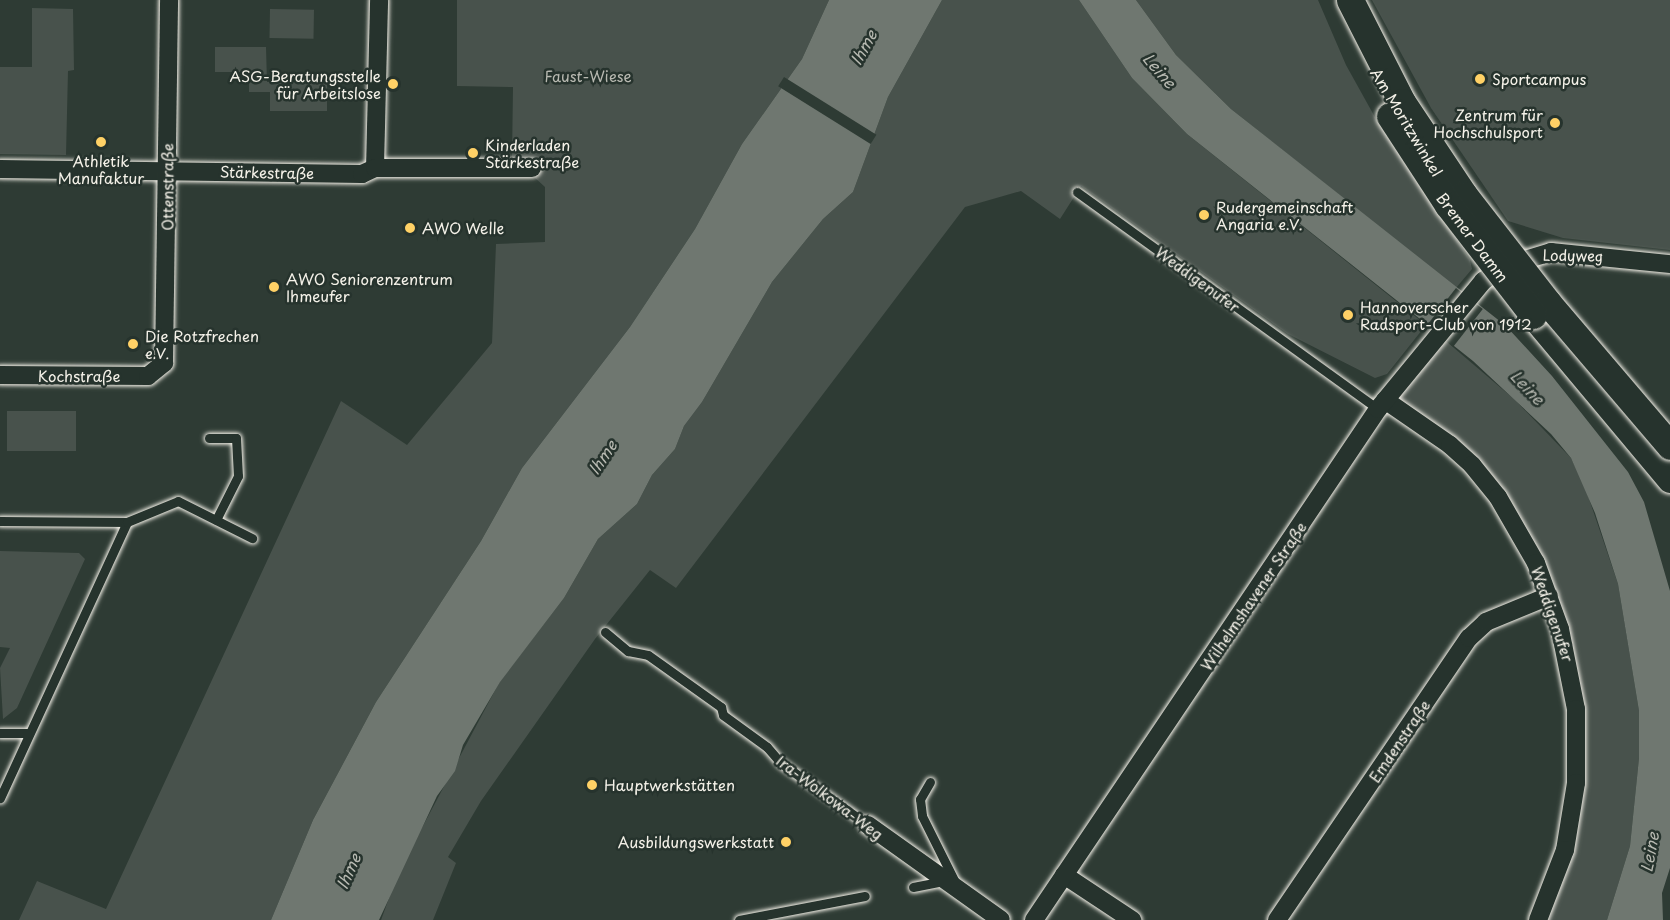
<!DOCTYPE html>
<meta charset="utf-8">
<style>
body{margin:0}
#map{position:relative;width:1670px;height:920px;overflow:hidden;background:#2e3b34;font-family:"Playpen Sans",sans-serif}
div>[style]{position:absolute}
.green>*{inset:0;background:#48524c;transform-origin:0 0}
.water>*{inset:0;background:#6f7770}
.pier>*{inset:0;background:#2e3b34;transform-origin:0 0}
.roads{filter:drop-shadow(0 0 2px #f4f1e8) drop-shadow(0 0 2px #f4f1e8)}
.lane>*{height:9px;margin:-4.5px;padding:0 4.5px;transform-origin:4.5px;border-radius:4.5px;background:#26332d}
.street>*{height:18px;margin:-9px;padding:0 9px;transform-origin:9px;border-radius:9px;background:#26332d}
.secondary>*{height:27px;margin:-13.5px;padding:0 13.5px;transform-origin:13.5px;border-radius:13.5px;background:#26332d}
.bridges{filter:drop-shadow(0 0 2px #f4f1e8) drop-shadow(0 0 2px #f4f1e8)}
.secondary-bridge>*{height:27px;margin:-13.5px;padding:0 13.5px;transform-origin:13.5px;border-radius:13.5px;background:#26332d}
.dots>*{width:16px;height:16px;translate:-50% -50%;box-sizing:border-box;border:3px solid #26332d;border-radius:50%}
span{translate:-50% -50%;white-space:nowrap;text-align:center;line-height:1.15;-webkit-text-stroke:5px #26332d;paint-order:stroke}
.poi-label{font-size:15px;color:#f4f1e8}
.right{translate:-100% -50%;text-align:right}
.left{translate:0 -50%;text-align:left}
.park-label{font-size:15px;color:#b8b9b1}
.street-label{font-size:15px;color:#f4f1e8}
.water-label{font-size:16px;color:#b8bab2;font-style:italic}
</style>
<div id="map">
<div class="green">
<div style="clip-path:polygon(457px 0,829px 0,802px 59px,742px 144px,695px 229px,630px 327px,522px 468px,481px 541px,376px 702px,313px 820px,271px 920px,19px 920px,37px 881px,106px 909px,341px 401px,407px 445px,492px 343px,496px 244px,545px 242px,545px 187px,512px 157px,513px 87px,457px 86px)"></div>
<div style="clip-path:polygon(942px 0,1079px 0,1132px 78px,1187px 134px,1426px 325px,1387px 374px,1375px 378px,1288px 334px,1081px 186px,1060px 219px,1021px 191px,965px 207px,676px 588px,650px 570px,595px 639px,481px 801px,448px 857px,456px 863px,433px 920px,381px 920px,399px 871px,500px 681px,564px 598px,598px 539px,637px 504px,652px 475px,675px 449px,684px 426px,702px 402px,772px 282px,823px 219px,853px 192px,888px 97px)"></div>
<div style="clip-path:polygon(1136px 0,1318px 0,1346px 65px,1376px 119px,1470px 260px,1472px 269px,1456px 288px,1231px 109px,1176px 55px)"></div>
<div style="clip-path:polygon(1372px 0,1670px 0,1670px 250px,1563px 238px,1508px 221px,1431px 108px)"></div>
<div style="clip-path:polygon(32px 8px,73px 9px,74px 70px,68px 71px,66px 155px,0 154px,0 67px,32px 67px)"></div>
<div style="left:270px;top:9px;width:44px;height:29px;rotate:1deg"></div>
<div style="clip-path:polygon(215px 47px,266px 47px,267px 82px,327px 82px,327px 111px,270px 111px,270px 92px,249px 92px,249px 72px,215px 72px)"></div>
<div style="clip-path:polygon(1440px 336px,1514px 399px,1571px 458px,1584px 484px,1618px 584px,1639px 711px,1639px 758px,1630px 846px,1607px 920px,1538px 920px,1576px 783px,1560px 629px,1498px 497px,1385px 400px)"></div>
<div style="left:7px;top:411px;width:69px;height:40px"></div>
<div style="clip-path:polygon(0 551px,79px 553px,85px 559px,17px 708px,3px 719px,0 668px,10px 648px,0 647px)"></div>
</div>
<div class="water">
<div style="clip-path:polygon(829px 0,942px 0,888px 97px,853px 192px,823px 219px,772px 282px,702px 402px,684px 426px,675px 449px,652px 475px,637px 504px,598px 539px,564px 598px,500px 682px,463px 745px,455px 771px,437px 796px,379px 920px,271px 920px,313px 820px,376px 702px,481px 541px,522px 468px,630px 327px,695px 229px,742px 144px,802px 59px)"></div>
<div style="clip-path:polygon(1079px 0,1136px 0,1176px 55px,1231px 109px,1506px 326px,1552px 376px,1628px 472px,1644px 502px,1670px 591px,1670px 868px,1662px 893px,1663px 920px,1607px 920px,1630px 846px,1639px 758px,1639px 711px,1618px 584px,1595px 513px,1571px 458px,1551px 434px,1473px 361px,1187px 134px,1132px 78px)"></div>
</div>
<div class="pier">
<div style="left:784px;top:77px;width:109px;height:11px;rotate:32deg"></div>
<div style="left:1456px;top:288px;width:34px;height:48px;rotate:38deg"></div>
</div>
<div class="roads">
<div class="lane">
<div style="left:1077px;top:192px;width:371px;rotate:35.8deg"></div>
<div style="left:209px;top:438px;width:27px"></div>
<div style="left:236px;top:438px;width:38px;rotate:87deg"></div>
<div style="left:238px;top:476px;width:49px;rotate:116.6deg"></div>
<div style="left:0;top:521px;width:127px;rotate:0.5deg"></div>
<div style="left:127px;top:522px;width:304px;rotate:114.7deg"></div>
<div style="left:127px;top:522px;width:55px;rotate:-22.4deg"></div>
<div style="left:178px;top:501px;width:83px;rotate:26.6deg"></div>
<div style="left:605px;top:632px;width:30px;rotate:40deg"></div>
<div style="left:628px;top:651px;width:20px;rotate:11deg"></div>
<div style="left:648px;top:655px;width:90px;rotate:35.5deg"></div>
<div style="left:721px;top:707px;width:8px;rotate:76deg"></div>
<div style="left:723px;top:715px;width:54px;rotate:36deg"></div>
<div style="left:767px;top:747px;width:21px;rotate:49deg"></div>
<div style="left:781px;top:763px;width:107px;rotate:35.5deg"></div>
<div style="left:0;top:733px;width:27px"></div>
<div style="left:930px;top:782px;width:20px;rotate:120deg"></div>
<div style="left:920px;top:799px;width:17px;rotate:83deg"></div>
<div style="left:922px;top:816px;width:76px;rotate:63.4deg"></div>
<div style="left:913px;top:887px;width:32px;rotate:-11deg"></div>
<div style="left:739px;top:920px;width:128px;rotate:-10.8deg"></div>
</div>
<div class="street">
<div style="left:375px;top:168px;width:168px;rotate:-88.6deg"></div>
<div style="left:0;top:169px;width:362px;rotate:0.8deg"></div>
<div style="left:362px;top:174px;width:14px;rotate:-25deg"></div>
<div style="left:375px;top:168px;width:157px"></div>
<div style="left:0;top:375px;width:148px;rotate:0.4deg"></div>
<div style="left:148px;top:376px;width:21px;rotate:-39deg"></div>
<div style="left:164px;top:363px;width:363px;rotate:-89.2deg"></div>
<div style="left:1385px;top:400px;width:79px;rotate:34.7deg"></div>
<div style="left:1450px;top:445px;width:30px;rotate:42deg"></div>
<div style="left:1472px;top:465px;width:41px;rotate:50.9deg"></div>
<div style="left:1498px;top:497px;width:76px;rotate:60.1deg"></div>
<div style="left:1536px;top:563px;width:70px;rotate:70deg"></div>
<div style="left:1560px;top:629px;width:82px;rotate:78.7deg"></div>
<div style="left:1576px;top:709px;width:74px;rotate:90deg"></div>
<div style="left:1576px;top:783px;width:68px;rotate:99.3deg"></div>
<div style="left:1565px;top:850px;width:75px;rotate:111.1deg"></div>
<div style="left:868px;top:825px;width:163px;rotate:35.5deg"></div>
<div style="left:1064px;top:875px;width:82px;rotate:33.5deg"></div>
<div style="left:1034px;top:920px;width:616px;rotate:-56.05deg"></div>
<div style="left:1378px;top:409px;width:166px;rotate:-50.6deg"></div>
<div style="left:1483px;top:281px;width:27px;rotate:-34deg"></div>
<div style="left:1505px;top:266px;width:48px;rotate:-16.9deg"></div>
<div style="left:1551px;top:252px;width:120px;rotate:5.8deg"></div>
<div style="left:1277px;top:920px;width:341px;rotate:-55.8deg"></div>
<div style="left:1469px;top:638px;width:23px;rotate:-43deg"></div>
<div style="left:1486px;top:622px;width:68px;rotate:-22.4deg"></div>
</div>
<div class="secondary">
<div style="left:1533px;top:315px;width:214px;rotate:50.1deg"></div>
</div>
</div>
<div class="bridges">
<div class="secondary-bridge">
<div style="left:1350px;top:0;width:114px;rotate:63deg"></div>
<div style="left:1402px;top:102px;width:112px;rotate:56.3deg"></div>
<div style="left:1464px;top:195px;width:137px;rotate:52.1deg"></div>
<div style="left:1548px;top:303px;width:188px;rotate:49.5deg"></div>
<div style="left:1390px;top:116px;width:106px;rotate:56.9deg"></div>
<div style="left:1448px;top:205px;width:139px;rotate:52.3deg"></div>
</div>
</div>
<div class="dots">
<div style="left:1480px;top:79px;background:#ffd166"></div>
<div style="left:393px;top:84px;background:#ffd166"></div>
<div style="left:1555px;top:123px;background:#ffd166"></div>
<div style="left:101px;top:142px;background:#ffd166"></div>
<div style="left:473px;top:153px;background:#ffd166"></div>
<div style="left:1204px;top:215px;background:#ffd166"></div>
<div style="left:410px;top:228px;background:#ffd166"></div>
<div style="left:274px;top:287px;background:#ffd166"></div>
<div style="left:1348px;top:315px;background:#ffd166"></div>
<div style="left:133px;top:344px;background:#ffd166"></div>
<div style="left:592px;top:785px;background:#ffd166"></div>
<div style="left:786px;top:842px;background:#ffd166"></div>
</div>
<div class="poi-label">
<span class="right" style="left:381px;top:84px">ASG-Beratungsstelle<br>für Arbeitslose</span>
<span class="left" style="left:1492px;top:79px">Sportcampus</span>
<span class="right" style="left:1543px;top:123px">Zentrum für<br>Hochschulsport</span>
<span class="left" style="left:485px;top:153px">Kinderladen<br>Stärkestraße</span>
<span style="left:101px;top:169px">Athletik<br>Manufaktur</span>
<span class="left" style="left:1216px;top:215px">Rudergemeinschaft<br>Angaria e.V.</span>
<span class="left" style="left:422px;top:228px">AWO Welle</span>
<span class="left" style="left:286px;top:287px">AWO Seniorenzentrum<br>Ihmeufer</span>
<span class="left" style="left:1360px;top:315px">Hannoverscher<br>Radsport-Club von 1912</span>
<span class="left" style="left:145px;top:344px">Die Rotzfrechen<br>e.V.</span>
<span class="left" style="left:604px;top:785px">Hauptwerkstätten</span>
<span class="right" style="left:774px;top:842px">Ausbildungswerkstatt</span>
</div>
<div class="park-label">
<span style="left:588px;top:76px">Faust-Wiese</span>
</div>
<div class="street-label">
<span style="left:1407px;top:122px;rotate:59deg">Am Moritzwinkel</span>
<span style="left:267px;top:172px;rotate:1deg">Stärkestraße</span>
<span style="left:167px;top:187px;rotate:-90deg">Ottenstraße</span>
<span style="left:1473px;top:237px;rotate:53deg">Bremer Damm</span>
<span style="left:1573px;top:255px;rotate:1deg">Lodyweg</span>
<span style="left:1198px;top:279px;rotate:36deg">Weddigenufer</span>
<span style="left:79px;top:376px">Kochstraße</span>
<span style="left:1253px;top:596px;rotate:-56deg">Wilhelmshavener Straße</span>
<span style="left:1553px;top:614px;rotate:71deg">Weddigenufer</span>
<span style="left:1399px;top:741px;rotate:-56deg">Emdenstraße</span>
<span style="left:830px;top:797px;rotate:37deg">Ira-Wolkowa-Weg</span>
</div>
<div class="water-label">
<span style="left:863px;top:47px;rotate:-61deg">Ihme</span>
<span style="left:1160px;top:70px;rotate:49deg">Leine</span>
<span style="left:1528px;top:387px;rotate:46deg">Leine</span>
<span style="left:602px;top:457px;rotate:-56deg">Ihme</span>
<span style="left:1649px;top:852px;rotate:-80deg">Leine</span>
<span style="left:348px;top:871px;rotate:-66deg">Ihme</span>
</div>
</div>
